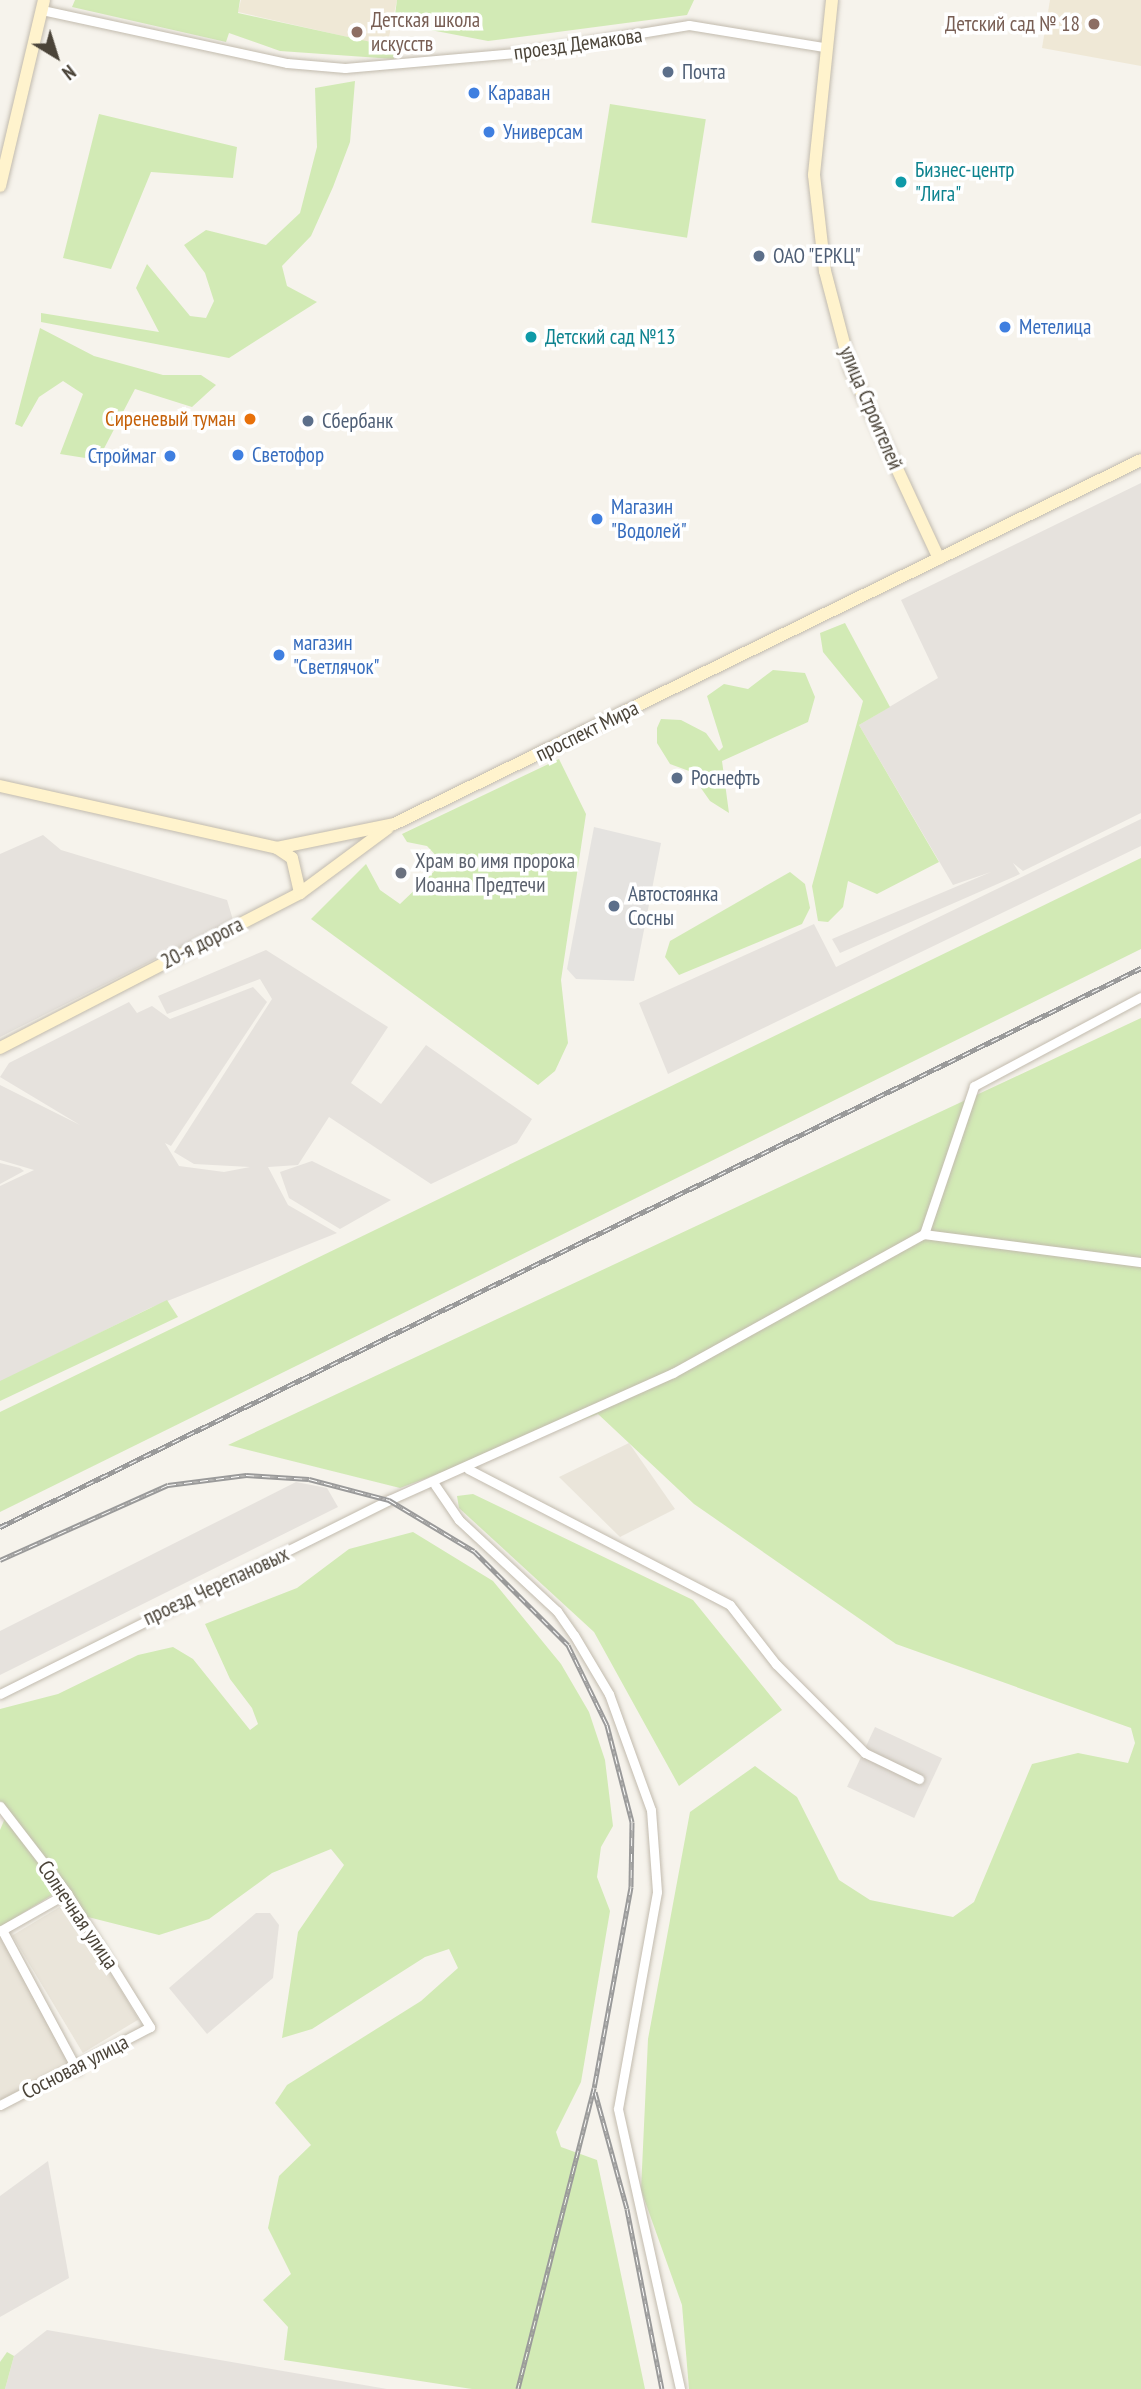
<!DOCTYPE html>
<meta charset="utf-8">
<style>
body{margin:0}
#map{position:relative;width:1141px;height:2389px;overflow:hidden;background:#f6f3ec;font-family:"PT Sans Narrow",sans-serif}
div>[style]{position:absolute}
.residential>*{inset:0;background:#eae5da;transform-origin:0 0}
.industrial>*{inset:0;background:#e6e2dd;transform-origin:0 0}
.education>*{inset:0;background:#efe8d6}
.green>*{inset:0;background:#d2eab5;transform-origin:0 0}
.parking>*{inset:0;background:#e5e3e0}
.roads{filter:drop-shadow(0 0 2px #c2bbae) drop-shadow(0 0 2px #c2bbae)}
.street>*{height:9px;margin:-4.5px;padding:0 4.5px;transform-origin:4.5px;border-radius:4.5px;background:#fff}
.secondary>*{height:12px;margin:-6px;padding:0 6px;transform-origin:6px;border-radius:6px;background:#fff3cd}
.rail>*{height:5px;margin-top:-2.5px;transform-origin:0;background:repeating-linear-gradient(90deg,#fff 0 8px,#9a9a9a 0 16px);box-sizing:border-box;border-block:2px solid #9a9a9a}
.dots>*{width:19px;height:19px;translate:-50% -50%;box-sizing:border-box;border:4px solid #fff;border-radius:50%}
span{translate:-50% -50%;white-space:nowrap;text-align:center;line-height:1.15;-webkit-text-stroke:7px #fff;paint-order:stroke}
.education-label{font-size:21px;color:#785e54}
.left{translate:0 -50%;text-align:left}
.right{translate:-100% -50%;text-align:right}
.street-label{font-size:21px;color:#4b4439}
.service-label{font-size:21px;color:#4e5e75}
.shop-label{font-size:21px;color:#366cbe}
.culture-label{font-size:21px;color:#0d838f}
.food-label{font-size:21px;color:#c56008}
.worship-label{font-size:21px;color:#5b616d}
.north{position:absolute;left:21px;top:21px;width:70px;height:70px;-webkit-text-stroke:5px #fff;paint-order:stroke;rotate:142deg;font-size:19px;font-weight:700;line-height:28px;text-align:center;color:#4b4439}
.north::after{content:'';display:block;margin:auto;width:24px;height:32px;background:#4b4439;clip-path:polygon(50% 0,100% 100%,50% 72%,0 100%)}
</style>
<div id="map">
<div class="residential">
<div style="clip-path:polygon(629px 1443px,675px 1509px,620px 1537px,559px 1477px)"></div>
<div style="left:68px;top:1902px;width:137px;height:65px;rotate:59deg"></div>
<div style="clip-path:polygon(0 1937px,71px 2063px,0 2100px)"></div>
</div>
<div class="industrial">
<div style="clip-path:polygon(1141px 483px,1141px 813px,1023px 871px,1013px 863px,1020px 874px,840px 953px,832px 939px,991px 872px,953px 885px,859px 725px,938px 678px,901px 600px)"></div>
<div style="clip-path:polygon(1141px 819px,1141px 846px,668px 1074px,639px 1003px,814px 924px,836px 967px)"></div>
<div style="clip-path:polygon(43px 835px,61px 850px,227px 900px,233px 920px,0 1037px,0 854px)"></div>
<div style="clip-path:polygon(266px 950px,388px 1027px,351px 1083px,381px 1104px,426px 1045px,532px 1119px,517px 1143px,431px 1184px,329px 1117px,298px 1165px,268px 1167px,288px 1205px,337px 1233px,150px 1308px,0 1382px,0 1186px,34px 1170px,0 1160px,0 1085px,80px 1125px,0 1077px,9px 1063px,129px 1002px,137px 1013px,152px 1006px,170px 1019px,253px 987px,267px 1002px,171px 1146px,165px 1143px,179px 1166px,224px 1172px,250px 1167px,194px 1164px,174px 1152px,272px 999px,260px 979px,167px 1014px,158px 996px)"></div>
<div style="clip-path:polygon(312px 1161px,391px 1200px,340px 1229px,289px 1198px,280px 1172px)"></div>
<div style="clip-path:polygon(0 1163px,20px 1168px,24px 1171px,0 1184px)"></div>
<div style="clip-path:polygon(296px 1482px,327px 1488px,338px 1507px,0 1675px,0 1631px)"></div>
<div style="left:875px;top:1727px;width:74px;height:66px;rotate:25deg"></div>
<div style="clip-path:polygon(256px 1913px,270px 1913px,279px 1925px,273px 1978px,207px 2034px,169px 1988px)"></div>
<div style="clip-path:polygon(48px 2161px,69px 2278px,0 2317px,0 2196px)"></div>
<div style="clip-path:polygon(47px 2330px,387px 2389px,5px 2389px,14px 2356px)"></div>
</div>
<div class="education">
<div style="clip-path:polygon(241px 0,397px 0,387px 46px,238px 12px)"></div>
<div style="clip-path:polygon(1050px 0,1141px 0,1141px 66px,1042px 48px)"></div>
</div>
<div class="green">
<div style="clip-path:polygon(75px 0,240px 0,238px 13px,394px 47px,394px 59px,280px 51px,229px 33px,226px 42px,72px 7px)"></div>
<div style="clip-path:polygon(397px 0,694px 0,687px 15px,488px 41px,394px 23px)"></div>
<div style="clip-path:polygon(355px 81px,350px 142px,333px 187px,311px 236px,282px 266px,287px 286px,317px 302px,229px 358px,41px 322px,41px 313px,159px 332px,136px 288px,147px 264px,190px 316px,206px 318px,214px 301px,205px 273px,184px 245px,206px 230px,266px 245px,300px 213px,317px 147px,315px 88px)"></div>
<div style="left:610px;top:104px;width:97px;height:120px;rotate:9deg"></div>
<div style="clip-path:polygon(99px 114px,237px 147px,233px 178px,151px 172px,111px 269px,63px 258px)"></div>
<div style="clip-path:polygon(40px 328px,94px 356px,163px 375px,201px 375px,216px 385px,192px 407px,135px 389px,98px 460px,60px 454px,83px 394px,63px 381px,39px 397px,22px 427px,15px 424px)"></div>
<div style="clip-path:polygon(845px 623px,890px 707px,859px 725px,939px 862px,877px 894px,848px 881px,843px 907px,828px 922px,818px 921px,812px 886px,863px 701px,823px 652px,820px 633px)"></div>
<div style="clip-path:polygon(773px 670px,805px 673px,815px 697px,808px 722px,722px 761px,729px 813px,710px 801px,689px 771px,670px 764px,657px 743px,657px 728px,661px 719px,681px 720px,706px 733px,719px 751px,723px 747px,707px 696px,724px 684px,748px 689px)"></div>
<div style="clip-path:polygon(559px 759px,586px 814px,561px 980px,568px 1043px,555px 1071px,538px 1085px,311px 919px,366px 864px,380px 890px,400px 904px,443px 863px,427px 846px,407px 842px,402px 834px)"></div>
<div style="clip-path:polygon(1141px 858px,1141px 949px,0 1512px,0 1412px)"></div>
<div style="clip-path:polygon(790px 872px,805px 884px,810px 908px,802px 924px,679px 975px,665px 957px,670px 941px)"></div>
<div style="clip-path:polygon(1141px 1018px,1141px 2389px,689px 2389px,682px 2305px,641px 2190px,648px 2039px,690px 1812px,755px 1766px,797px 1797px,839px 1880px,870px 1900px,953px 1917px,974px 1902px,1032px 1764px,1078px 1753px,1128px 1763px,1135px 1743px,1131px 1728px,896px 1644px,694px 1504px,598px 1414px,400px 1488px,228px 1445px)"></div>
<div style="clip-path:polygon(167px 1300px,178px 1317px,0 1401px,0 1381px)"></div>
<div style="clip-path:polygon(473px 1494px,693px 1600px,782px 1710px,679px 1786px,594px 1632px,459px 1508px,457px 1496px)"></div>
<div style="clip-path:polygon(413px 1532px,493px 1581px,561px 1664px,589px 1712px,605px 1760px,613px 1826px,601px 1847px,597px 1877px,610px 1911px,581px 2082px,556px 2132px,561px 2147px,597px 2160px,645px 2389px,472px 2389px,284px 2360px,288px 2327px,263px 2300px,291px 2274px,268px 2228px,279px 2176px,311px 2145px,275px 2103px,287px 2085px,421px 2001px,458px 1968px,449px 1949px,425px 1957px,312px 2029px,282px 2038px,298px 1932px,344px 1865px,331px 1849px,272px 1873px,209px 1919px,159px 1935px,84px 1916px,67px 1893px,57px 1892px,0 1927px,0 1830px,6px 1816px,0 1808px,0 1709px,58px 1694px,138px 1655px,173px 1647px,193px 1659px,250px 1730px,258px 1724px,252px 1708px,230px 1679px,205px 1624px,297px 1588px,349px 1549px)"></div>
<div style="clip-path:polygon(7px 2352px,14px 2356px,5px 2389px,0 2389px,0 2362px)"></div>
</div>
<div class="parking">
<div style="clip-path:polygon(594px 827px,661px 843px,634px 981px,576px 979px,567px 969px)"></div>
</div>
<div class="roads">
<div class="street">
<div style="left:42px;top:10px;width:251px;rotate:12.2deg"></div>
<div style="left:287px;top:63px;width:58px;rotate:4.9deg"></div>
<div style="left:345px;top:68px;width:174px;rotate:-5deg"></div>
<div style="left:518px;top:53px;width:173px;rotate:-9.3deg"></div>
<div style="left:689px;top:25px;width:137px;rotate:9.3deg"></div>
<div style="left:924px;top:1234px;width:219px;rotate:7.4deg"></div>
<div style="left:468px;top:1469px;width:295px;rotate:27.4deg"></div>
<div style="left:730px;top:1605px;width:75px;rotate:52.1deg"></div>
<div style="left:776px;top:1664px;width:126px;rotate:45deg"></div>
<div style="left:865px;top:1753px;width:60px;rotate:25.7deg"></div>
<div style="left:435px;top:1485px;width:42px;rotate:55.6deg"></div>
<div style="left:459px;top:1520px;width:134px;rotate:42.9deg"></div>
<div style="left:557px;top:1611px;width:29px;rotate:55deg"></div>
<div style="left:574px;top:1635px;width:69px;rotate:59.3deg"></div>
<div style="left:609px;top:1694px;width:123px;rotate:70.1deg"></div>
<div style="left:651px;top:1810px;width:82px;rotate:85.8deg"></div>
<div style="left:657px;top:1892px;width:220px;rotate:100.2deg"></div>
<div style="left:618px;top:2109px;width:287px;rotate:77.5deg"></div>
<div style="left:0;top:1694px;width:435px;rotate:-26.5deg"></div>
<div style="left:389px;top:1500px;width:311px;rotate:-24.1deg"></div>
<div style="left:673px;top:1373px;width:287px;rotate:-29deg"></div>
<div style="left:924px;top:1234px;width:156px;rotate:-71.3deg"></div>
<div style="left:974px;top:1086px;width:189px;rotate:-28.1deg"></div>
<div style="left:0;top:1806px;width:110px;rotate:52.4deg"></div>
<div style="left:67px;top:1893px;width:158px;rotate:58.2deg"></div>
<div style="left:150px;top:2027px;width:169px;rotate:152.5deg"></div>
<div style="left:2px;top:1930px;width:159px;rotate:61.8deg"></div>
<div style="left:0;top:1931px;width:77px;rotate:-29.6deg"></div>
</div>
<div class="secondary">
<div style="left:832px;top:0;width:176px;rotate:95.9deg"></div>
<div style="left:814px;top:175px;width:97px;rotate:83.5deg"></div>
<div style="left:825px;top:271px;width:102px;rotate:75.3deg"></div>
<div style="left:851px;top:370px;width:208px;rotate:65deg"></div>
<div style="left:0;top:186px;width:191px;rotate:-76.7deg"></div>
<div style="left:0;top:786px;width:284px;rotate:12.6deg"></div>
<div style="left:277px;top:848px;width:119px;rotate:-11.6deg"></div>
<div style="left:394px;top:824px;width:831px;rotate:-25.98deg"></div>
<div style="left:277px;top:848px;width:18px;rotate:34deg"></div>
<div style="left:292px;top:858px;width:36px;rotate:77deg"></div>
<div style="left:0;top:1048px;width:338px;rotate:-27.3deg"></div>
<div style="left:300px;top:893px;width:109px;rotate:-36.5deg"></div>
</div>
</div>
<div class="rail">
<div style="left:0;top:1527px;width:1271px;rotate:-26.1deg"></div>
<div style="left:0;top:1560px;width:184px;rotate:-24.1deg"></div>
<div style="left:168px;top:1485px;width:79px;rotate:-7.3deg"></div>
<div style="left:246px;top:1475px;width:63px;rotate:3.6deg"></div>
<div style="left:309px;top:1479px;width:83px;rotate:14.7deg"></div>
<div style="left:389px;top:1500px;width:99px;rotate:31deg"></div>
<div style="left:474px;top:1551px;width:133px;rotate:45deg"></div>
<div style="left:568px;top:1645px;width:89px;rotate:64deg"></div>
<div style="left:607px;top:1725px;width:100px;rotate:75.5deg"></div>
<div style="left:632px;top:1822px;width:65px;rotate:90.9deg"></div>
<div style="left:631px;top:1887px;width:204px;rotate:100.4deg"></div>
<div style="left:594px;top:2088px;width:310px;rotate:104.2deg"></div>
<div style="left:595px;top:2092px;width:121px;rotate:74.7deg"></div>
<div style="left:627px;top:2209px;width:183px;rotate:79deg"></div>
</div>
<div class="dots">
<div style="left:1094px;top:24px;background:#8d6e63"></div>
<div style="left:357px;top:32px;background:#8d6e63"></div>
<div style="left:668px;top:72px;background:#5c6f8a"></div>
<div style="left:474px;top:93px;background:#3f7fe0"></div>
<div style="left:489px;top:132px;background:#3f7fe0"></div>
<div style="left:901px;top:182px;background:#0f9aa8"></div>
<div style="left:759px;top:256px;background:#5c6f8a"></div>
<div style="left:1005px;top:327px;background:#3f7fe0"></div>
<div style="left:531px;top:337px;background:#0f9aa8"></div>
<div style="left:250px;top:419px;background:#e8710a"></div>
<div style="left:308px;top:421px;background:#5c6f8a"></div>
<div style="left:238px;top:455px;background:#3f7fe0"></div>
<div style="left:170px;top:456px;background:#3f7fe0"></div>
<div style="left:597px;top:519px;background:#3f7fe0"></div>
<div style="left:279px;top:655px;background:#3f7fe0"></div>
<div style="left:677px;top:778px;background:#5c6f8a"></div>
<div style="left:401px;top:873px;background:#6b7280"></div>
<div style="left:614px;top:906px;background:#5c6f8a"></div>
</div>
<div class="education-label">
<span class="left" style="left:371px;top:32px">Детская школа<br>искусств</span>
<span class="right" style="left:1080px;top:24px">Детский сад № 18</span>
</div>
<div class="street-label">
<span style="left:578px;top:44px;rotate:-8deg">проезд Демакова</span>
<span style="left:871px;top:408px;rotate:67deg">улица Строителей</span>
<span style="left:587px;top:731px;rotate:-26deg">проспект Мира</span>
<span style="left:202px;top:943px;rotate:-27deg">20-я дорога</span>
<span style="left:216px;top:1586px;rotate:-25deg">проезд Черепановых</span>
<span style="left:78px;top:1915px;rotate:56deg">Солнечная улица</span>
<span style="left:75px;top:2067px;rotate:-27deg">Сосновая улица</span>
</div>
<div class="service-label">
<span class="left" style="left:682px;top:72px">Почта</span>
<span class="left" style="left:773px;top:256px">ОАО "ЕРКЦ"</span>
<span class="left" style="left:322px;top:421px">Сбербанк</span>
<span class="left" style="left:691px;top:778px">Роснефть</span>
<span class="left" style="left:628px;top:906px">Автостоянка<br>Сосны</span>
</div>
<div class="shop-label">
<span class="left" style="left:488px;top:93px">Караван</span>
<span class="left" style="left:503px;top:132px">Универсам</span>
<span class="left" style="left:1019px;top:327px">Метелица</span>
<span class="left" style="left:252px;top:455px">Светофор</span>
<span class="right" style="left:156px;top:456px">Строймаг</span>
<span class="left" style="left:611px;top:519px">Магазин<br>"Водолей"</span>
<span class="left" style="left:293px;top:655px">магазин<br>"Светлячок"</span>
</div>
<div class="culture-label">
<span class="left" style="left:915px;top:182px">Бизнес-центр<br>"Лига"</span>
<span class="left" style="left:545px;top:337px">Детский сад №13</span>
</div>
<div class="food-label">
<span class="right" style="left:236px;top:419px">Сиреневый туман</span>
</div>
<div class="worship-label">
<span class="left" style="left:415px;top:873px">Храм во имя пророка<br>Иоанна Предтечи</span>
</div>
<div class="north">N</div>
</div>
